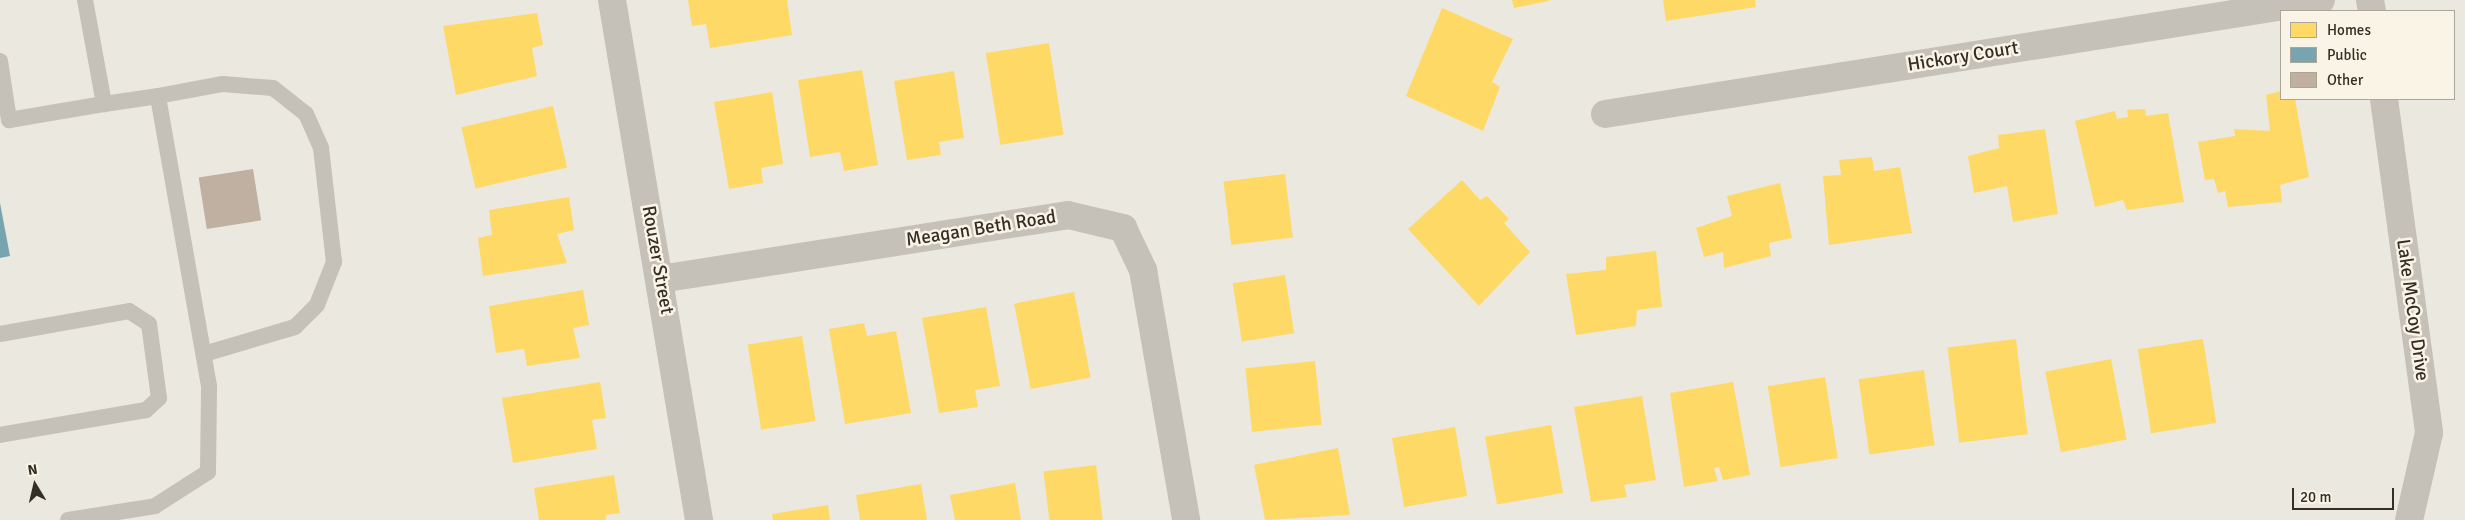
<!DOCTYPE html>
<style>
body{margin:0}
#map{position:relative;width:2465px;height:520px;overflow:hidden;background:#ebe8df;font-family:Signika,sans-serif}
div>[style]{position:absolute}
.homes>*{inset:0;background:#ffd966;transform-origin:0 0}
.public>*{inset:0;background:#76a5af}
.building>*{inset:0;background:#bfb0a1;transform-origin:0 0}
.lane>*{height:16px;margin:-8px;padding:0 8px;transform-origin:8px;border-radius:8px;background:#c5c0b8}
.street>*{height:28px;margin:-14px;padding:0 14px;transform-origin:14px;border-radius:14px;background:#c5c0b8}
span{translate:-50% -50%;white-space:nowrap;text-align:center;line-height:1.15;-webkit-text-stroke:5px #f9f4e6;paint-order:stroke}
.street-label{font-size:19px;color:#352e27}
.legend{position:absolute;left:2280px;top:10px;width:175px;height:90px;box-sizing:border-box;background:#f9f4e6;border:1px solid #aba59a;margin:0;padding:6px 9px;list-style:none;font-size:15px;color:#352e27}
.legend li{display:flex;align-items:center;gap:10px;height:25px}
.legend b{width:25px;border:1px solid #aba59a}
.north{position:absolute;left:10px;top:460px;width:50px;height:50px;-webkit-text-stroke:4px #f9f4e6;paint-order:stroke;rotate:351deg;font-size:14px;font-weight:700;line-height:20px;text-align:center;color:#352e27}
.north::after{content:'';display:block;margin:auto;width:18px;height:22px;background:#352e27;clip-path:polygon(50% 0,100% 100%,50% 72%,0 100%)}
.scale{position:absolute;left:2292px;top:488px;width:102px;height:22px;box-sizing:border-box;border:2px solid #352e27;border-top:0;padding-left:6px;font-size:15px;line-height:18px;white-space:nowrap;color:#352e27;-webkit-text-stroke:4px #f9f4e6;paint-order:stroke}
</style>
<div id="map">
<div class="homes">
<div style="clip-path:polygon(688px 0,787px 0,792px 35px,710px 48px,706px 24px,692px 26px)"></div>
<div style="clip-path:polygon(1512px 0,1549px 0,1549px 1px,1514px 8px)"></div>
<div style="clip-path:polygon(1663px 0,1755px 0,1756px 7px,1666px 21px)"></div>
<div style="clip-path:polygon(1442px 8px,1513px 39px,1492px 82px,1500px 87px,1483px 131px,1406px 96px)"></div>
<div style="clip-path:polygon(537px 13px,543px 45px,532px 48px,537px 76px,456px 95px,443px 26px)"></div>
<div style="left:1049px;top:43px;width:93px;height:64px;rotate:81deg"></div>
<div style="clip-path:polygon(862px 70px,878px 165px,844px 171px,840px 152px,810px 157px,798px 80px)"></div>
<div style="clip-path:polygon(954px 71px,964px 138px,939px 142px,941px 155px,907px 160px,894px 81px)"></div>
<div style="clip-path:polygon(2281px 91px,2281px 99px,2295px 99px,2309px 177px,2280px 185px,2282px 202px,2228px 207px,2225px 191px,2218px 193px,2214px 179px,2205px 180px,2198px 142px,2235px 136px,2234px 129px,2270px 131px,2266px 95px)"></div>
<div style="clip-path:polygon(772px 92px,783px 164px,761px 168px,763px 183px,729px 189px,714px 102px)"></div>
<div style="left:553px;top:106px;width:63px;height:94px;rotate:77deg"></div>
<div style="clip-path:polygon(2145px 109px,2146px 116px,2168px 113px,2184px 202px,2127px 210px,2123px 200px,2095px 207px,2075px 121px,2115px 111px,2117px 119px,2128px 117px,2127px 110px)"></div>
<div style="clip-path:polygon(2045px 129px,2058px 214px,2013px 222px,2007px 186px,1974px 193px,1968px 156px,1999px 148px,1998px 135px)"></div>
<div style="clip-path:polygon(1872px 157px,1874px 171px,1900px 167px,1912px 233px,1829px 245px,1823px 176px,1841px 175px,1839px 160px)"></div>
<div style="left:1285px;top:174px;width:64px;height:62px;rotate:83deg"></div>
<div style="clip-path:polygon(1462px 180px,1480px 200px,1487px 196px,1509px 219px,1504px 223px,1530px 252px,1479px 306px,1408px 229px)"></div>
<div style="clip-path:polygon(1780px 183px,1792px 238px,1769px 243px,1771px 256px,1724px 268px,1723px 252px,1704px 257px,1696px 228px,1732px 216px,1727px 196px)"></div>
<div style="clip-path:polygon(569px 197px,574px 230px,557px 234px,567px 263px,483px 276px,478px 238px,492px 235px,489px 210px)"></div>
<div style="clip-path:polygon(1656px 251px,1662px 307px,1637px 310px,1636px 326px,1576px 335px,1566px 274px,1606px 270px,1606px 257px)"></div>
<div style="left:1285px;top:275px;width:59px;height:53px;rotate:81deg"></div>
<div style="clip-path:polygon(583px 290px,589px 325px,573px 328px,580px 358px,527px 366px,524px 349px,496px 353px,489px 306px)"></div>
<div style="left:1074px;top:292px;width:87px;height:61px;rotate:79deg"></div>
<div style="clip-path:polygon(986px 307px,1000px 386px,975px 390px,978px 407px,939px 413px,922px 318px)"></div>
<div style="clip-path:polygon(864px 323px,867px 336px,896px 331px,911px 413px,845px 424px,829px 329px)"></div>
<div style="left:802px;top:336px;width:86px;height:55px;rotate:81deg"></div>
<div style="left:2016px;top:339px;width:96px;height:69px;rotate:83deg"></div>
<div style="left:2203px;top:339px;width:85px;height:66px;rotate:81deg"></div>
<div style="left:2111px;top:359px;width:82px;height:67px;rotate:79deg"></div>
<div style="left:1315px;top:361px;width:64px;height:70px;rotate:84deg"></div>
<div style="left:1924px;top:370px;width:76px;height:66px;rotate:82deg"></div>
<div style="left:1825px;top:377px;width:82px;height:58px;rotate:81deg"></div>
<div style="clip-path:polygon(600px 382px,606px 418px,592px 420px,597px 449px,513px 463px,502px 398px)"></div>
<div style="clip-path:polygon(1733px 382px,1750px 475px,1723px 480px,1719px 467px,1714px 468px,1718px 481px,1684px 487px,1670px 393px)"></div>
<div style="clip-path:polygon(1642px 396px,1656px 480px,1624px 485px,1627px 497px,1591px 502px,1574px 407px)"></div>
<div style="left:1551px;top:425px;width:69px;height:67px;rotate:80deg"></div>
<div style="left:1455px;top:427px;width:70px;height:64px;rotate:80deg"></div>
<div style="clip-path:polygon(1338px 448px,1350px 515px,1265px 520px,1254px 465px)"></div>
<div style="left:1096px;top:465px;width:55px;height:53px;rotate:83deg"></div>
<div style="clip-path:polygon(614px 475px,620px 513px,606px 515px,606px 520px,539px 520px,534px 488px)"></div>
<div style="clip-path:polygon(1015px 483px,1021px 520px,955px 520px,950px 495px)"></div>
<div style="clip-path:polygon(921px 484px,927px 520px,860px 520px,856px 495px)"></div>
<div style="clip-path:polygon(828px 505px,830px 520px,773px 520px,772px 514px)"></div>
</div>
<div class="public">
<div style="clip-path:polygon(0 203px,10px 256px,0 258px)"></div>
</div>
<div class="building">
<div style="left:253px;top:169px;width:52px;height:55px;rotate:81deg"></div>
</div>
<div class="lane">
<div style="left:85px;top:0;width:106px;rotate:79.6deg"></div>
<div style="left:104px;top:104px;width:55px;rotate:-8.4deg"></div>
<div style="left:0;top:61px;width:60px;rotate:81.3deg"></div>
<div style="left:9px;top:120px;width:96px;rotate:-9.6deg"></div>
<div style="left:0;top:334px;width:131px;rotate:-10.1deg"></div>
<div style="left:129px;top:311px;width:24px;rotate:33deg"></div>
<div style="left:149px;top:324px;width:75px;rotate:82.3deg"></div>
<div style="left:159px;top:398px;width:18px;rotate:137deg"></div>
<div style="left:146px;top:410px;width:148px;rotate:170.3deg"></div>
<div style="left:68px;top:520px;width:88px;rotate:-9.1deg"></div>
<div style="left:155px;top:506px;width:63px;rotate:-32.7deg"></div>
<div style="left:208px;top:472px;width:86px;rotate:-89.3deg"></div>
<div style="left:209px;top:386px;width:294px;rotate:-100deg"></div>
<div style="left:158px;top:96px;width:66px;rotate:-10.5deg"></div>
<div style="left:223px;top:84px;width:50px;rotate:4.6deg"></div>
<div style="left:273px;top:88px;width:42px;rotate:38.2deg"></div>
<div style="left:306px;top:114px;width:37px;rotate:66deg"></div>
<div style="left:321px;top:148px;width:115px;rotate:83.5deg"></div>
<div style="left:334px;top:262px;width:46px;rotate:111.6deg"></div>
<div style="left:317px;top:305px;width:31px;rotate:135deg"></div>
<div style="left:295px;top:327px;width:95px;rotate:163.5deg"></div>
</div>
<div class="street">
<div style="left:612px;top:0;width:527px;rotate:80.5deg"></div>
<div style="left:2370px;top:0;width:11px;rotate:80deg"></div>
<div style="left:2384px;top:99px;width:337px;rotate:82.3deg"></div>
<div style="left:2429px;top:433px;width:89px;rotate:102.9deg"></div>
<div style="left:1605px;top:114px;width:725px;rotate:-9.05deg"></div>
<div style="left:660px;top:279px;width:413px;rotate:-8.9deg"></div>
<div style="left:1068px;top:215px;width:57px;rotate:13.3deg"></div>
<div style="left:1123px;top:228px;width:47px;rotate:64.5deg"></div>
<div style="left:1143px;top:270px;width:254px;rotate:80.2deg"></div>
</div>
<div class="street-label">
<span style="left:1963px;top:57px;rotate:-9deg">Hickory Court</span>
<span style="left:981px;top:229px;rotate:-9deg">Meagan Beth Road</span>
<span style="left:657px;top:260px;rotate:80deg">Rouzer Street</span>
<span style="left:2412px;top:310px;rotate:82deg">Lake McCoy Drive</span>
</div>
<ul class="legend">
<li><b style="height:14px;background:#ffd966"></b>Homes</li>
<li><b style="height:14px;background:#76a5af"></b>Public</li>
<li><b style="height:14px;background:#bfb0a1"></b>Other</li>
</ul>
<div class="north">N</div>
<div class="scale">20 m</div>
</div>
